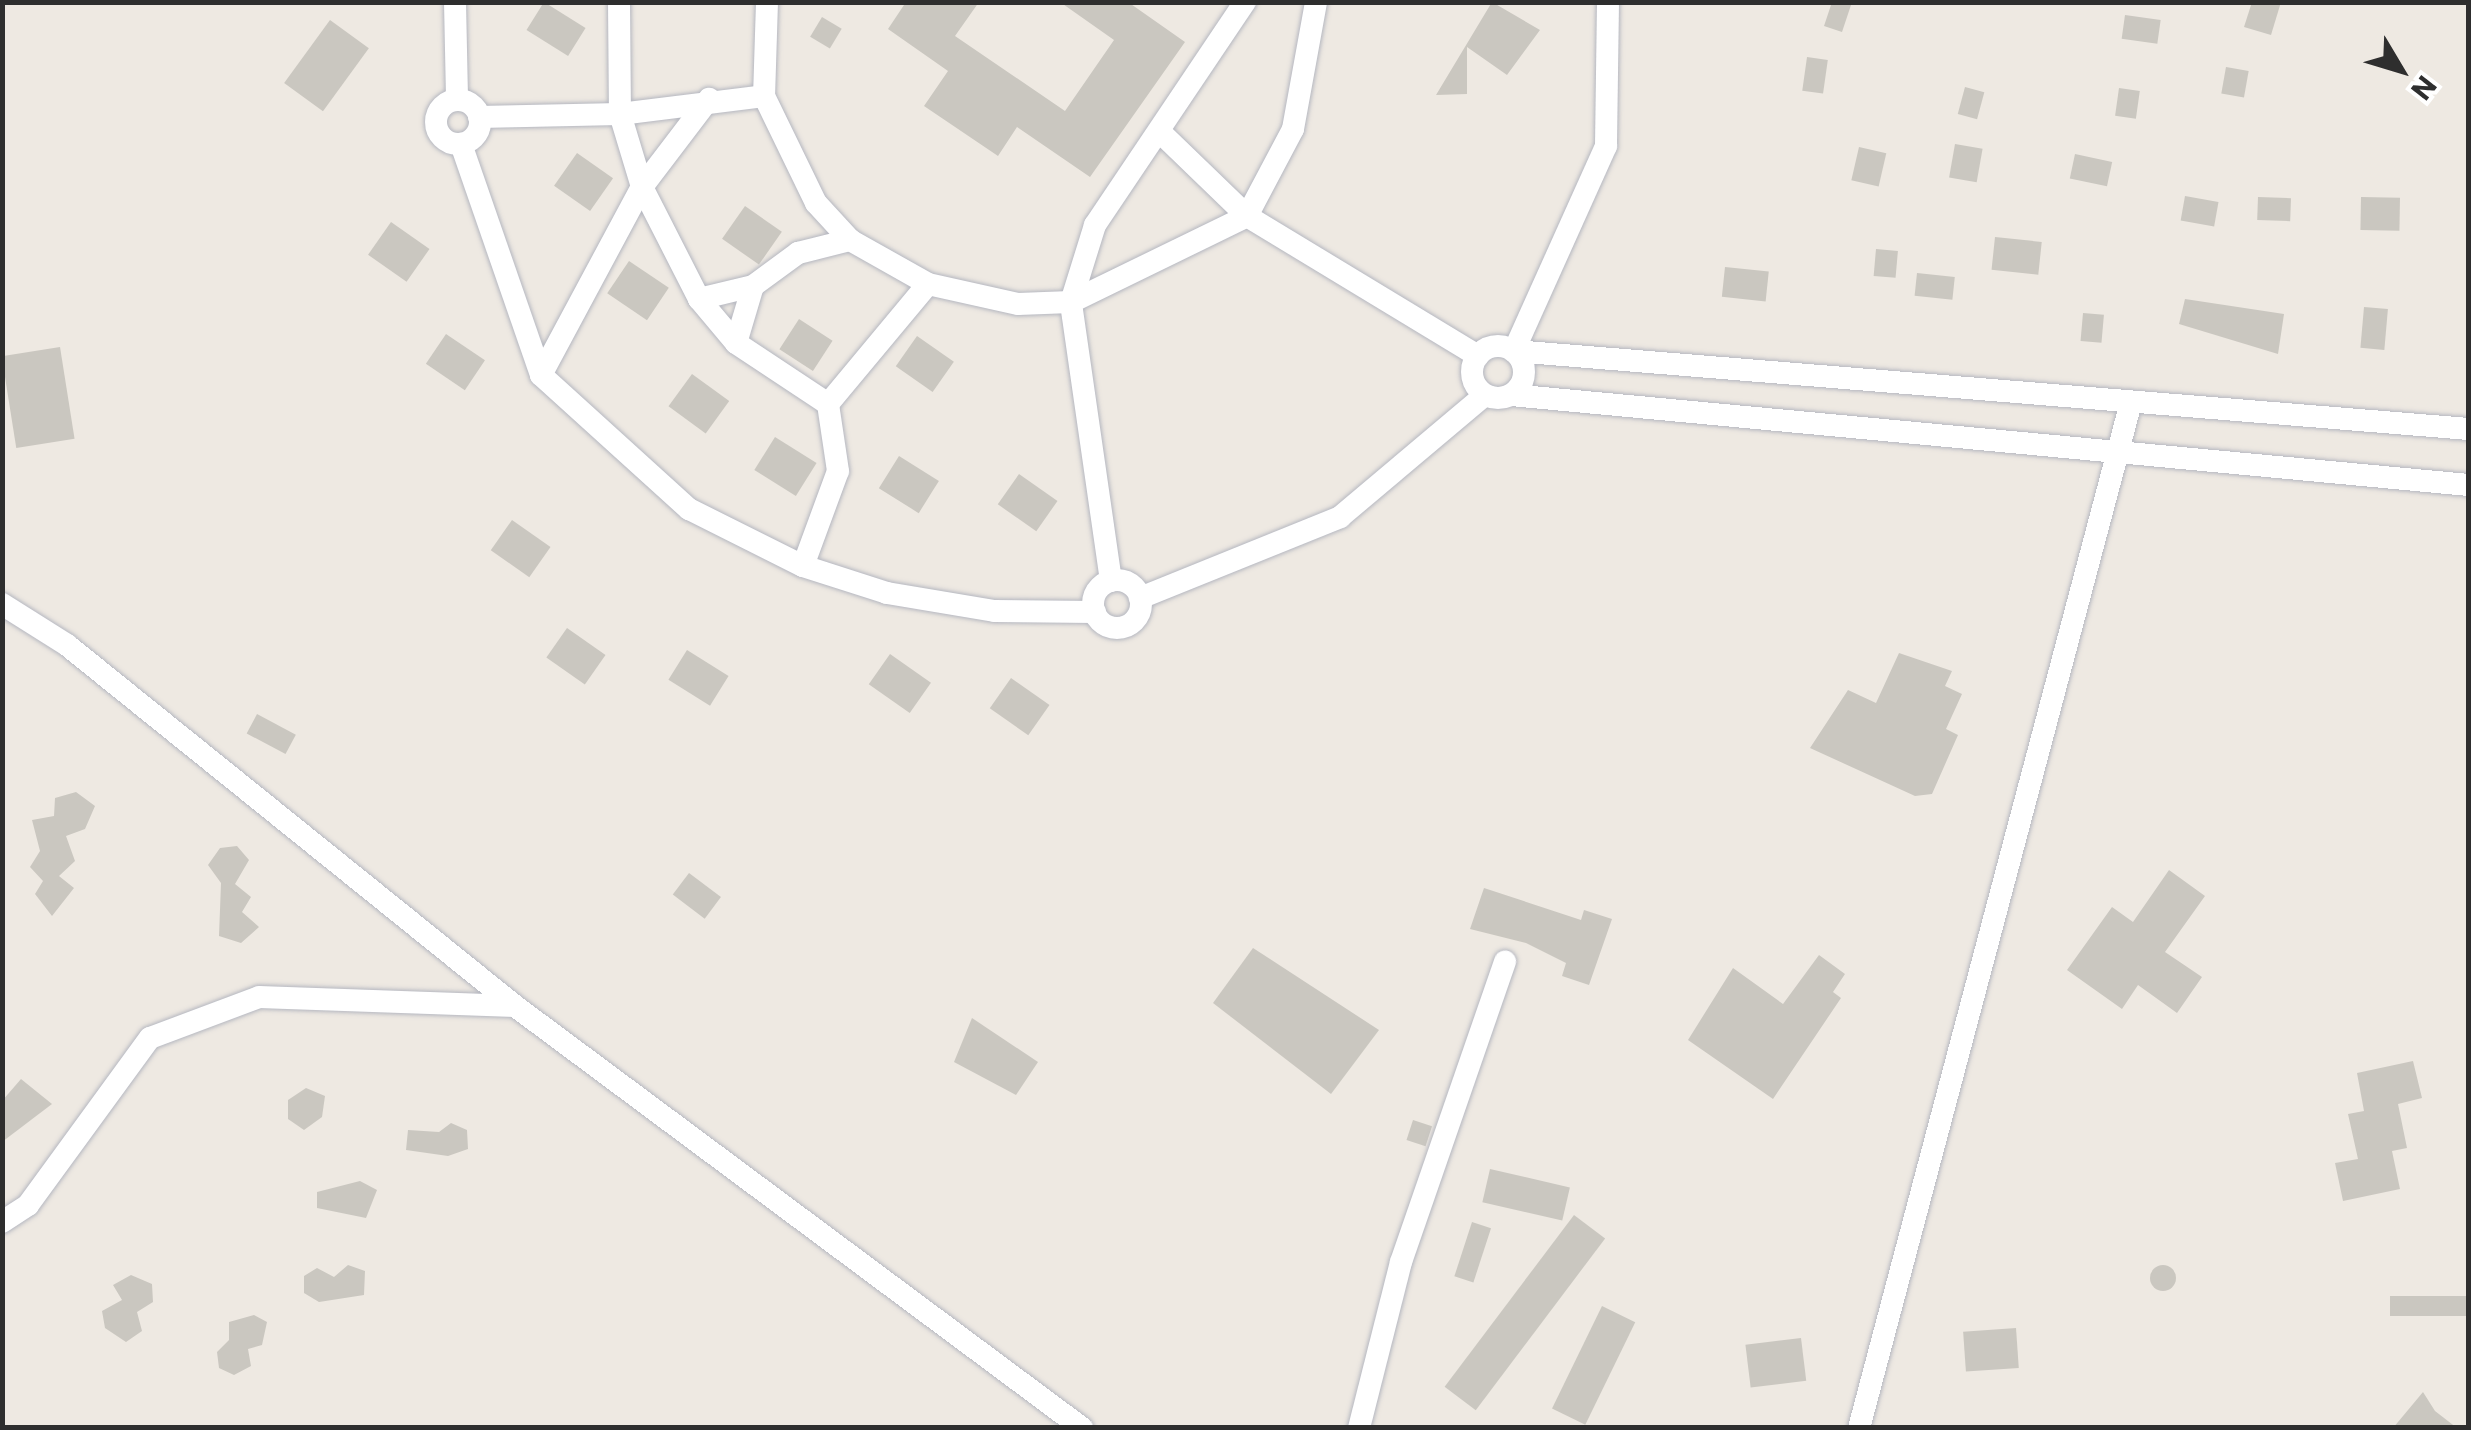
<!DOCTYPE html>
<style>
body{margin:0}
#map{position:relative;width:2471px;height:1430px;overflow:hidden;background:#eee9e2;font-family:Commissioner,sans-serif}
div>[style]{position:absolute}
.building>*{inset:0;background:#cac7c0;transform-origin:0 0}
.round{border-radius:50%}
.roads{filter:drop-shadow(0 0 2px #b5b7c0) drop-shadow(0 0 2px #b5b7c0)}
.minor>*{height:22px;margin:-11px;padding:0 11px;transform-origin:11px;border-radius:11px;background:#fff}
.minor>.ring{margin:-11px;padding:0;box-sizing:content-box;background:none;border:22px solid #fff;border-radius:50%}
span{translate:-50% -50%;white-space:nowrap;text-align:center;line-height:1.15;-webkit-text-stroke:8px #fff;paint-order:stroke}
.frame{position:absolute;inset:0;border:5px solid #2e2e2e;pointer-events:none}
.north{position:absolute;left:2351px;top:20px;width:100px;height:100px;-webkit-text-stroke:8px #fff;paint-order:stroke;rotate:128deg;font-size:28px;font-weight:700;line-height:40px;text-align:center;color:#2e2e2e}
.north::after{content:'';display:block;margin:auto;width:35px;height:45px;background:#2e2e2e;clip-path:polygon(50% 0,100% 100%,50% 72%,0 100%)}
</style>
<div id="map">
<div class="building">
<div style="left:544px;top:2px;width:49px;height:33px;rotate:32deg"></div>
<div style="clip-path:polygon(906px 2px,979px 2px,955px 36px,1065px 111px,1114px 40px,1060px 2px,1128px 2px,1185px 42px,1090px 177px,1017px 127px,998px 156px,924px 106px,948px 71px,888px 29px)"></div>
<div style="clip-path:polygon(1492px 2px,1540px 30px,1507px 75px,1467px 47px,1467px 94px,1436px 95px)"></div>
<div style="clip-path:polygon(1832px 2px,1852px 2px,1842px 32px,1824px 26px)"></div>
<div style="clip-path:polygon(2252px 2px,2281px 2px,2271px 35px,2244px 27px)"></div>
<div style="left:2125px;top:15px;width:36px;height:24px;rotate:8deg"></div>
<div style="left:822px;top:17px;width:23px;height:23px;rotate:31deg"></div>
<div style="left:330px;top:20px;width:48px;height:78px;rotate:36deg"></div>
<div style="left:1807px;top:57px;width:21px;height:34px;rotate:8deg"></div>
<div style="left:2226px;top:67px;width:23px;height:27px;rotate:10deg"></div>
<div style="left:1965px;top:87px;width:20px;height:28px;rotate:15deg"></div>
<div style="left:2119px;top:88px;width:21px;height:28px;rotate:8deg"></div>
<div style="left:1955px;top:144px;width:28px;height:34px;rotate:10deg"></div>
<div style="left:1859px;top:147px;width:28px;height:34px;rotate:13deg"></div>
<div style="left:577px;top:153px;width:44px;height:40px;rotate:35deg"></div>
<div style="left:2075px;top:154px;width:38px;height:25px;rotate:12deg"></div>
<div style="left:2185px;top:196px;width:34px;height:25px;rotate:10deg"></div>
<div style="left:2258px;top:197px;width:33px;height:23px;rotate:2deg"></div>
<div style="left:2361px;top:197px;width:39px;height:33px;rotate:1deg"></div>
<div style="left:745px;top:206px;width:45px;height:40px;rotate:35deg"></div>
<div style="left:391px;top:222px;width:47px;height:40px;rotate:35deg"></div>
<div style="left:1995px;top:237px;width:47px;height:33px;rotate:6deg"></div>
<div style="left:1876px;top:249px;width:22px;height:27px;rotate:5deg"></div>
<div style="left:629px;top:261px;width:48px;height:39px;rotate:34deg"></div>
<div style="left:1725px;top:267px;width:44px;height:30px;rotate:6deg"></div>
<div style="left:1917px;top:273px;width:38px;height:23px;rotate:6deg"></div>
<div style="clip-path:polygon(2185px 299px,2284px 314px,2278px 354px,2179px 324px)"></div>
<div style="left:2364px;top:307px;width:24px;height:41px;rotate:5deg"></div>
<div style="left:2083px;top:313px;width:21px;height:28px;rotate:5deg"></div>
<div style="left:799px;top:319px;width:40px;height:36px;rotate:33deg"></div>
<div style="left:446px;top:334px;width:47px;height:36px;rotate:34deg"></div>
<div style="left:917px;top:336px;width:45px;height:37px;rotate:35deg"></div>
<div style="left:60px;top:347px;width:93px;height:59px;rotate:81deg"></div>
<div style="left:692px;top:374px;width:46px;height:40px;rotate:36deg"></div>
<div style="left:775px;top:437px;width:49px;height:39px;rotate:32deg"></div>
<div style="left:899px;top:456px;width:47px;height:38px;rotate:32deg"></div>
<div style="left:1019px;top:474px;width:47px;height:37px;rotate:35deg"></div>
<div style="left:512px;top:520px;width:47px;height:37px;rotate:35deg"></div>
<div style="left:567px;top:628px;width:47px;height:36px;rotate:35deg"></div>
<div style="left:687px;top:650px;width:49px;height:35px;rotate:32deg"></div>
<div style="clip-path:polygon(1899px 653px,1952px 671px,1945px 686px,1962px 694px,1946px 729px,1958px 735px,1932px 794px,1915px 796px,1810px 748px,1848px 690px,1876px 703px)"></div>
<div style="left:890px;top:654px;width:50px;height:37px;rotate:35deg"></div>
<div style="left:1011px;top:678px;width:47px;height:37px;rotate:35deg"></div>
<div style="left:257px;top:714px;width:44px;height:22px;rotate:28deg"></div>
<div style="clip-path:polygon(76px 792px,95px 806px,85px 829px,66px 836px,75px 861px,59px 876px,74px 888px,52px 916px,35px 894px,43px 881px,30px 867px,40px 851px,32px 820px,54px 816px,55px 798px)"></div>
<div style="clip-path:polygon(237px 846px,249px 860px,235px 884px,251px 897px,242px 912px,259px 927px,241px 943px,219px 936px,221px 883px,208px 865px,220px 848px)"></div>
<div style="clip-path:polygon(2169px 870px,2205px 896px,2165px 952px,2202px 977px,2177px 1013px,2138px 985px,2122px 1009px,2067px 970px,2112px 907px,2133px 922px)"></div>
<div style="left:689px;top:873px;width:40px;height:27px;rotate:37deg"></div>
<div style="clip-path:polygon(1484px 888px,1581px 920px,1584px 910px,1612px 919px,1589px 985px,1562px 976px,1566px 963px,1526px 943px,1470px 929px)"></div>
<div style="clip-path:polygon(1253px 948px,1379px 1030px,1331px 1094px,1213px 1003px)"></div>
<div style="clip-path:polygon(1819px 955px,1845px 974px,1833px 992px,1841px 998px,1773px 1099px,1688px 1040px,1733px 968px,1783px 1004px)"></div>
<div style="clip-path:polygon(972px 1018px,1038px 1062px,1016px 1095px,954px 1062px)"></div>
<div style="clip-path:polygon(2413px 1061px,2422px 1098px,2398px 1104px,2407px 1148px,2392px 1151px,2400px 1189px,2343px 1201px,2335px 1163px,2358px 1159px,2348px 1114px,2364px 1111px,2357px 1073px)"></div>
<div style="clip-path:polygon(21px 1079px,52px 1104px,2px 1142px,2px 1101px)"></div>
<div style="clip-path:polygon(306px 1088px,325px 1096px,322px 1117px,304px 1130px,288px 1119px,288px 1100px)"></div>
<div style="left:1413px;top:1120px;width:20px;height:21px;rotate:18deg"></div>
<div style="clip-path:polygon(451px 1123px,467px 1130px,468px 1149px,448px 1156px,406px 1150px,408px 1130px,439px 1132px)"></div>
<div style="left:1490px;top:1169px;width:82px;height:34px;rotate:13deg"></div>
<div style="clip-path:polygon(360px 1181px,377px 1190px,366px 1218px,317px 1208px,317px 1192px)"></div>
<div style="left:1574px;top:1215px;width:39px;height:215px;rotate:37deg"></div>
<div style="left:1472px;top:1222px;width:20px;height:57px;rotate:18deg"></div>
<div style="clip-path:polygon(348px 1265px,365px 1271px,364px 1295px,319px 1302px,304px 1293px,304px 1276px,317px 1268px,334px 1277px)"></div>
<div class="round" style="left:2150px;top:1265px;width:26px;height:26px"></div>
<div style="clip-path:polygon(131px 1275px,152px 1284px,153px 1302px,137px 1312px,142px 1331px,126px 1342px,105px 1328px,102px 1311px,122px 1300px,113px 1285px)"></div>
<div style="left:2468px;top:1296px;width:20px;height:78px;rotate:90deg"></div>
<div style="left:1602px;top:1306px;width:37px;height:114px;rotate:26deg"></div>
<div style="clip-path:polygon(254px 1315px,267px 1322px,262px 1345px,248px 1349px,251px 1366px,234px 1375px,219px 1368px,217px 1352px,229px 1340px,229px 1322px)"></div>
<div style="left:2016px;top:1328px;width:40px;height:53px;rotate:86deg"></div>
<div style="left:1801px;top:1338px;width:43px;height:56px;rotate:83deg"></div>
<div style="clip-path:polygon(2423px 1392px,2435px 1411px,2457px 1428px,2393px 1428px)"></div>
</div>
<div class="roads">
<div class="minor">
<div style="left:455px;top:2px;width:98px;rotate:88.8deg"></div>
<div style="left:619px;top:2px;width:112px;rotate:89.5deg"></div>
<div style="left:620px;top:114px;width:76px;rotate:73.2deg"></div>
<div style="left:642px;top:187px;width:111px;rotate:-52.7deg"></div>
<div style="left:767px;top:2px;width:94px;rotate:91.8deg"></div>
<div style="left:764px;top:96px;width:119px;rotate:64.1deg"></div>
<div style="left:816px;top:203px;width:50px;rotate:47.4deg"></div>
<div style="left:850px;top:240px;width:90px;rotate:29.4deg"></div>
<div style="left:928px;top:284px;width:92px;rotate:12.5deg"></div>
<div style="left:1018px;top:304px;width:53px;rotate:-2.2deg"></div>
<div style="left:1071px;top:302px;width:196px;rotate:-26deg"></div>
<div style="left:1247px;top:216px;width:98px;rotate:-62.1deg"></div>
<div style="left:1293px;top:129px;width:129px;rotate:-79.7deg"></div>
<div style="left:1608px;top:2px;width:144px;rotate:90.8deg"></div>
<div style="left:1606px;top:146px;width:225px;rotate:114.2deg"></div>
<div style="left:1514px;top:351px;width:957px;rotate:4.67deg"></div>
<div class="ring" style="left:436px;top:100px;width:22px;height:22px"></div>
<div style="left:479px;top:117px;width:141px;rotate:-1.2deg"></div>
<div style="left:620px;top:114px;width:145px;rotate:-7.1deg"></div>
<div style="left:1159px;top:131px;width:122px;rotate:44deg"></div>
<div style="left:1247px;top:216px;width:270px;rotate:31.2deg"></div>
<div style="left:461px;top:144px;width:244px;rotate:70.9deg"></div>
<div style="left:541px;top:375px;width:200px;rotate:42.2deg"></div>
<div style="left:689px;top:509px;width:127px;rotate:26.6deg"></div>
<div style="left:803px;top:566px;width:88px;rotate:17.8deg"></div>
<div style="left:887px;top:593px;width:109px;rotate:9.5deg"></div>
<div style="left:995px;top:611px;width:100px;rotate:0.6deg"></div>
<div style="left:642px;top:187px;width:126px;rotate:63deg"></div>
<div style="left:699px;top:299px;width:56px;rotate:-13.5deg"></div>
<div style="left:753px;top:286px;width:56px;rotate:-36.3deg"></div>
<div style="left:798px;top:253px;width:54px;rotate:-14deg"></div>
<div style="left:699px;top:299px;width:57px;rotate:49.9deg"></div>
<div style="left:736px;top:343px;width:110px;rotate:33.5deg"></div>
<div style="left:828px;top:404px;width:156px;rotate:-50.2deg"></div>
<div style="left:736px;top:343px;width:59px;rotate:-73.4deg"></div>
<div class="ring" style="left:1472px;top:346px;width:30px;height:30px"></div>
<div style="left:541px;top:375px;width:213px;rotate:-61.8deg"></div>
<div style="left:1511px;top:395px;width:961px;rotate:5.37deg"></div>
<div style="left:803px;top:566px;width:101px;rotate:-69.8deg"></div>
<div style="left:838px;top:471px;width:68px;rotate:-98.5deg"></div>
<div class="ring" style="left:1093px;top:580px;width:26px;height:26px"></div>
<div style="left:1111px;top:581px;width:282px;rotate:-98.2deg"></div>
<div style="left:1071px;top:302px;width:81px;rotate:-72.7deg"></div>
<div style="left:1095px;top:225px;width:269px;rotate:-56.1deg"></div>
<div style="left:1140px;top:598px;width:216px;rotate:-22deg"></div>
<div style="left:1340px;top:517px;width:189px;rotate:-40.1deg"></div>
<div style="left:2px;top:604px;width:77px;rotate:32.2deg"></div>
<div style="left:67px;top:645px;width:575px;rotate:38.86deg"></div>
<div style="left:515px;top:1006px;width:707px;rotate:36.66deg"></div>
<div style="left:2px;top:1222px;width:31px;rotate:-33deg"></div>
<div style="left:28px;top:1205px;width:207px;rotate:-53.9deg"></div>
<div style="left:150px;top:1038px;width:116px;rotate:-20.6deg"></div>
<div style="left:259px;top:997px;width:256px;rotate:2deg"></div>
<div style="left:1359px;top:1428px;width:171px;rotate:-75.8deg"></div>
<div style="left:1401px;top:1262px;width:318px;rotate:-70.9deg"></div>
<div style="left:1859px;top:1428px;width:1061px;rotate:-75.15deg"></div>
</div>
</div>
<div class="frame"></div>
<div class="north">N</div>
</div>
